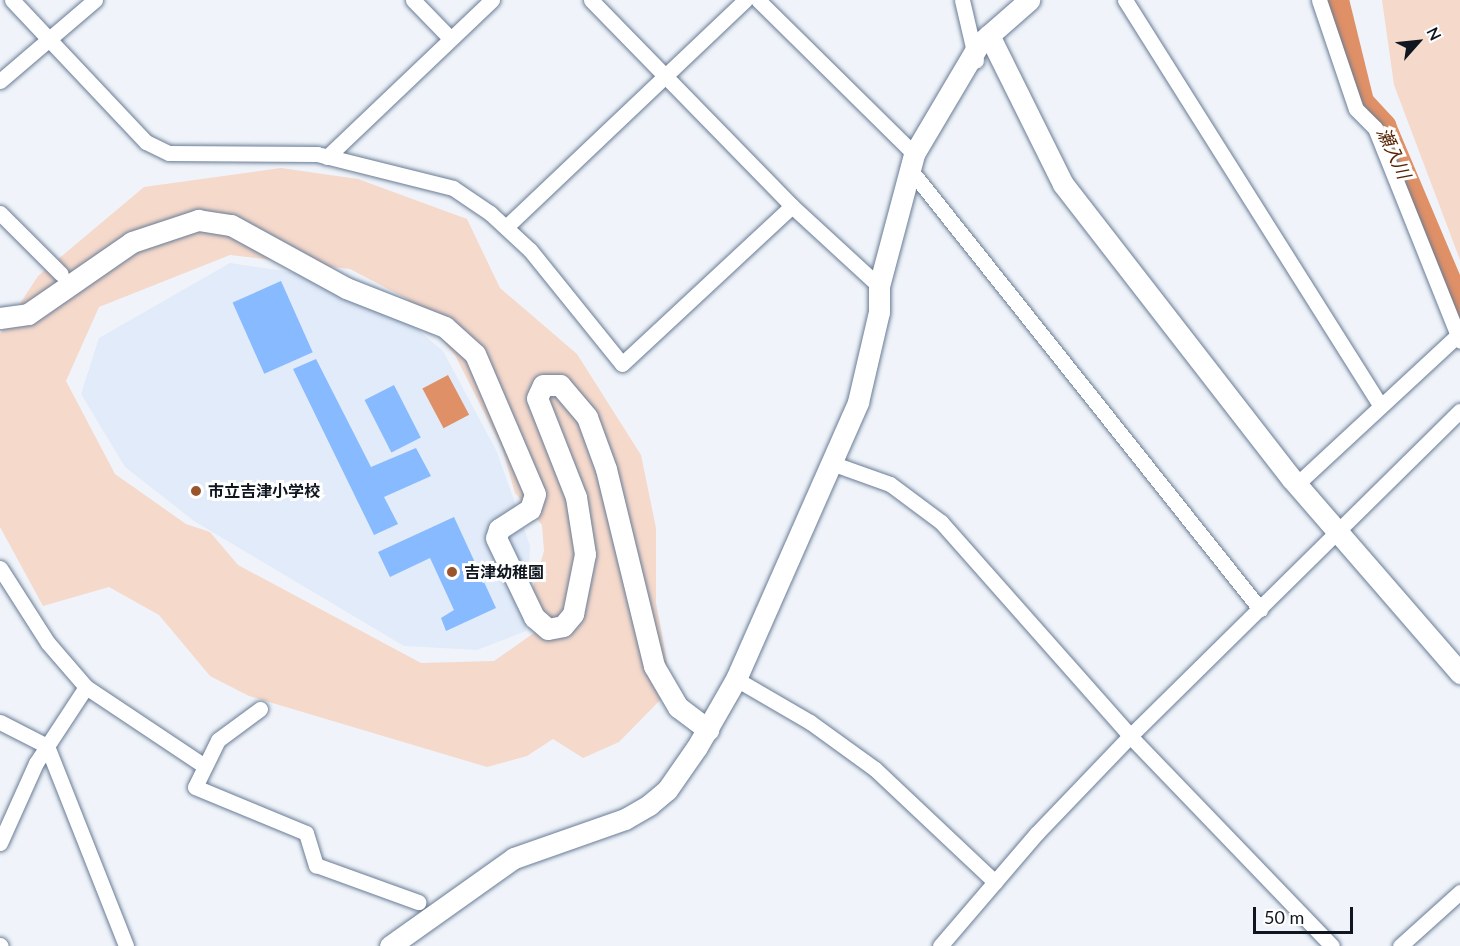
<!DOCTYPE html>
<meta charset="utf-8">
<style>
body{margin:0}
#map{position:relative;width:1460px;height:946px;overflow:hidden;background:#f0f4fa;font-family:Lato,"Noto Sans JP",sans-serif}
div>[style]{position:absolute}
.built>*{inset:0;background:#e1ebf9}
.green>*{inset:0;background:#f5d9cb}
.water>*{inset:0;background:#e09066;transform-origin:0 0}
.river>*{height:24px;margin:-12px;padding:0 12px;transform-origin:12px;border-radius:12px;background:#e09066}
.building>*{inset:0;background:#87baff;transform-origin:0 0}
.roads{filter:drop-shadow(0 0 2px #697c95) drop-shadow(0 0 2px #697c95)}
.street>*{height:15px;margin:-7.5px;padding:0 7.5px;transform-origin:7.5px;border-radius:7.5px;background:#fff}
.secondary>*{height:21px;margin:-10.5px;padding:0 10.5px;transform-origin:10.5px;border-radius:10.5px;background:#fff}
.dots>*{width:16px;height:16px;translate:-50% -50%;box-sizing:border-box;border:3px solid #fff;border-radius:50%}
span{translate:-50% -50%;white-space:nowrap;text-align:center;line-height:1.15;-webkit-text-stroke:6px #fff;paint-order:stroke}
.poi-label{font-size:16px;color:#0f1620;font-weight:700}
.left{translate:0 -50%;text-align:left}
.water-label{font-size:18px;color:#572404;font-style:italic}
.north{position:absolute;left:1388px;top:12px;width:60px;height:60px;-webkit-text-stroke:4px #fff;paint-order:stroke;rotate:63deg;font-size:16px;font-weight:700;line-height:24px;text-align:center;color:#0f1620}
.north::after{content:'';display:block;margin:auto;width:21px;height:27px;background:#0f1620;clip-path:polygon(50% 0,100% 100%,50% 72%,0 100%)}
.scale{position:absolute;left:1253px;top:907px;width:100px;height:27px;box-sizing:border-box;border:3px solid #0f1620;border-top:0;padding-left:8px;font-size:18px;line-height:21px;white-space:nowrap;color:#0f1620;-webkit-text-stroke:4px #fff;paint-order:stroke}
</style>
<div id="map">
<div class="built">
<div style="clip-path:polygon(230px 263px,363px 283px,443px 351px,497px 452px,530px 546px,526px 631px,477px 650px,404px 646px,194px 521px,125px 467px,81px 394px,99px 338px)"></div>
</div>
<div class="green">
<div style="clip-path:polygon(1382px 0,1460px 0,1460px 260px,1394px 85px)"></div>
<div style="clip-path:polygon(evenodd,281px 168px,358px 179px,467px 219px,500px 288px,577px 354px,641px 455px,656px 528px,656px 603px,672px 688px,619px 742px,583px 758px,553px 739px,527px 756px,487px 767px,249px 696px,210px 676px,159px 615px,109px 587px,43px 606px,0 527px,0 334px,38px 276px,144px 187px,281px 168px,230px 255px,350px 269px,407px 299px,455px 355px,502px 448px,515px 493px,542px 525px,544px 551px,532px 591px,534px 633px,494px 661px,421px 663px,238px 565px,210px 532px,186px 524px,115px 474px,66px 381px,99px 307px,230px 255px)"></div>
</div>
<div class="water">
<div style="left:448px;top:375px;width:45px;height:29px;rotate:62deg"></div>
</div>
<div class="river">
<div style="left:1337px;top:0;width:105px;rotate:76.2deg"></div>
<div style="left:1362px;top:102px;width:33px;rotate:47deg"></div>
<div style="left:1384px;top:126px;width:195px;rotate:67.1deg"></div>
</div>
<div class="building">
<div style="left:281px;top:281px;width:78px;height:53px;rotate:66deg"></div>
<div style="clip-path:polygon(316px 359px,371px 467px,416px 448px,431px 476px,384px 497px,398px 524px,374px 535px,293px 369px)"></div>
<div style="left:394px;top:385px;width:59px;height:33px;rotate:63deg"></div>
<div style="clip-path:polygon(454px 517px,496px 608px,446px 631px,441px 618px,454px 610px,430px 558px,390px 577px,378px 552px)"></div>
</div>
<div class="roads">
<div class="street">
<div style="left:12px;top:0;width:195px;rotate:46.7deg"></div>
<div style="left:146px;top:142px;width:25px;rotate:26deg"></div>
<div style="left:169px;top:153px;width:148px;rotate:0.4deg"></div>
<div style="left:317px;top:154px;width:140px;rotate:14deg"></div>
<div style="left:453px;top:188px;width:45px;rotate:34deg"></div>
<div style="left:490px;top:213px;width:54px;rotate:42.8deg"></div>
<div style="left:530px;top:250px;width:146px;rotate:51.1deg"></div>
<div style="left:622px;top:364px;width:232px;rotate:-42.9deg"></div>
<div style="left:413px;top:0;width:53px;rotate:45.8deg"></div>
<div style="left:591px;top:0;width:288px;rotate:45.7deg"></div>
<div style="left:792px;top:206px;width:118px;rotate:42.6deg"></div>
<div style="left:758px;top:0;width:219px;rotate:44.6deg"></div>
<div style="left:962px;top:0;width:62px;rotate:76.9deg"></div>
<div style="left:1125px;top:0;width:479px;rotate:57.8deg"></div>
<div style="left:1319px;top:0;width:115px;rotate:71.3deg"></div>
<div style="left:1356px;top:109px;width:27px;rotate:45deg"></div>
<div style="left:1375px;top:128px;width:229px;rotate:68.2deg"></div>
<div style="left:0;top:81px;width:125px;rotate:-40.5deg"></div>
<div style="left:327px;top:157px;width:228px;rotate:-43.6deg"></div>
<div style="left:909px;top:168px;width:564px;rotate:51.48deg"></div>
<div style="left:0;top:213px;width:86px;rotate:45deg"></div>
<div style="left:506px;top:227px;width:330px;rotate:-43.5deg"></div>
<div style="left:834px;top:464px;width:59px;rotate:19.7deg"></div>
<div style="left:890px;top:484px;width:64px;rotate:36.7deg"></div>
<div style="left:941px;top:522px;width:286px;rotate:48.5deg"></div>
<div style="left:1130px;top:736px;width:291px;rotate:46.1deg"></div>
<div style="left:1297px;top:484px;width:217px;rotate:-42.8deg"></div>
<div style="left:0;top:568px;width:89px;rotate:57.4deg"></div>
<div style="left:48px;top:643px;width:58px;rotate:49.2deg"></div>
<div style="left:86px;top:687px;width:141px;rotate:33.7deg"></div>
<div style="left:736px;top:679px;width:86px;rotate:30.2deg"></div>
<div style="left:810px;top:722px;width:80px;rotate:35.9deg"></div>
<div style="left:875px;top:769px;width:165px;rotate:43.3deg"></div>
<div style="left:260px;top:709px;width:52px;rotate:143.6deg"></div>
<div style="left:218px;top:740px;width:52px;rotate:116.1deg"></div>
<div style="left:195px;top:787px;width:120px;rotate:22.5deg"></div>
<div style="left:306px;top:833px;width:34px;rotate:73deg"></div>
<div style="left:316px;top:865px;width:109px;rotate:19.9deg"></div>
<div style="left:0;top:722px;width:53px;rotate:27.1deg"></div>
<div style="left:47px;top:746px;width:215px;rotate:68.4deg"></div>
<div style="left:0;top:843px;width:88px;rotate:-65.8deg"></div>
<div style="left:36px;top:763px;width:91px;rotate:-56.7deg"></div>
<div style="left:0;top:945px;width:1px;rotate:45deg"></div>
<div style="left:940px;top:946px;width:149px;rotate:-49.4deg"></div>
<div style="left:1037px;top:833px;width:132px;rotate:-46.2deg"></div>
<div style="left:1128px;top:738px;width:466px;rotate:-44.6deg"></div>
<div style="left:1400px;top:946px;width:81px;rotate:-42deg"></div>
</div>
<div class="secondary">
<div style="left:989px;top:35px;width:166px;rotate:63.6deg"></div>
<div style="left:1063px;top:184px;width:373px;rotate:52.2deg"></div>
<div style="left:1292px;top:479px;width:257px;rotate:49.1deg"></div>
<div style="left:0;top:318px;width:28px;rotate:-8deg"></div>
<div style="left:28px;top:314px;width:126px;rotate:-34.7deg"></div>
<div style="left:132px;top:242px;width:70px;rotate:-18.4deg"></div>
<div style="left:198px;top:220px;width:33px;rotate:9deg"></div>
<div style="left:231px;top:225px;width:131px;rotate:28.7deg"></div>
<div style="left:346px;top:288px;width:106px;rotate:21.5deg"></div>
<div style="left:445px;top:327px;width:40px;rotate:42deg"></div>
<div style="left:475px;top:354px;width:152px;rotate:66.8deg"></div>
<div style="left:535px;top:494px;width:16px;rotate:108deg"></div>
<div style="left:530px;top:509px;width:37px;rotate:147deg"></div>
<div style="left:499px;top:529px;width:9px;rotate:108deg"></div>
<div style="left:496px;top:538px;width:88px;rotate:64.3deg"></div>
<div style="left:534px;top:617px;width:18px;rotate:41deg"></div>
<div style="left:548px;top:629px;width:15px;rotate:-11deg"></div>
<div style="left:563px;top:626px;width:16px;rotate:-50deg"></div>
<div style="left:573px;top:614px;width:61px;rotate:-78.7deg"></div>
<div style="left:585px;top:554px;width:58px;rotate:-99deg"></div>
<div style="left:576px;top:497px;width:106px;rotate:-111.5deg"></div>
<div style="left:537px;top:398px;width:14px;rotate:-65deg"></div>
<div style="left:543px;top:385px;width:17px"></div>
<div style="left:560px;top:385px;width:42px;rotate:49.8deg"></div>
<div style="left:587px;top:417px;width:55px;rotate:69.9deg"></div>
<div style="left:606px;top:469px;width:203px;rotate:76.3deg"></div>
<div style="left:654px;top:666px;width:48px;rotate:59.7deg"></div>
<div style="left:678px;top:707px;width:38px;rotate:37deg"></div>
<div style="left:390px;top:946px;width:152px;rotate:-35.4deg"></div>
<div style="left:514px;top:858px;width:118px;rotate:-19.4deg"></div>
<div style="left:625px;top:819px;width:28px;rotate:-30deg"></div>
<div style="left:649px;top:805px;width:23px;rotate:-40deg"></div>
<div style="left:667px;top:790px;width:52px;rotate:-55.1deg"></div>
<div style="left:697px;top:747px;width:78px;rotate:-60.2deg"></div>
<div style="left:736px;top:679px;width:303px;rotate:-66.2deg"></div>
<div style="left:858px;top:402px;width:92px;rotate:-76.9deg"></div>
<div style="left:879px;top:312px;width:26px;rotate:-90deg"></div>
<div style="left:879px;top:286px;width:137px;rotate:-75.1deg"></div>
<div style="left:914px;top:154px;width:128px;rotate:-59.4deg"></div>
<div style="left:979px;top:44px;width:67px;rotate:-41.3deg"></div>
</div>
</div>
<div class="dots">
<div style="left:196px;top:491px;background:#9b552d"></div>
<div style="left:452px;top:572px;background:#9b552d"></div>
</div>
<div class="poi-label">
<span class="left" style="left:208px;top:491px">市立吉津小学校</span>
<span class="left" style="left:464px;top:572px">吉津幼稚園</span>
</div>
<div class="water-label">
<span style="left:1394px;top:153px;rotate:65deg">瀬入川</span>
</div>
<div class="north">N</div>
<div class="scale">50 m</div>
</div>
